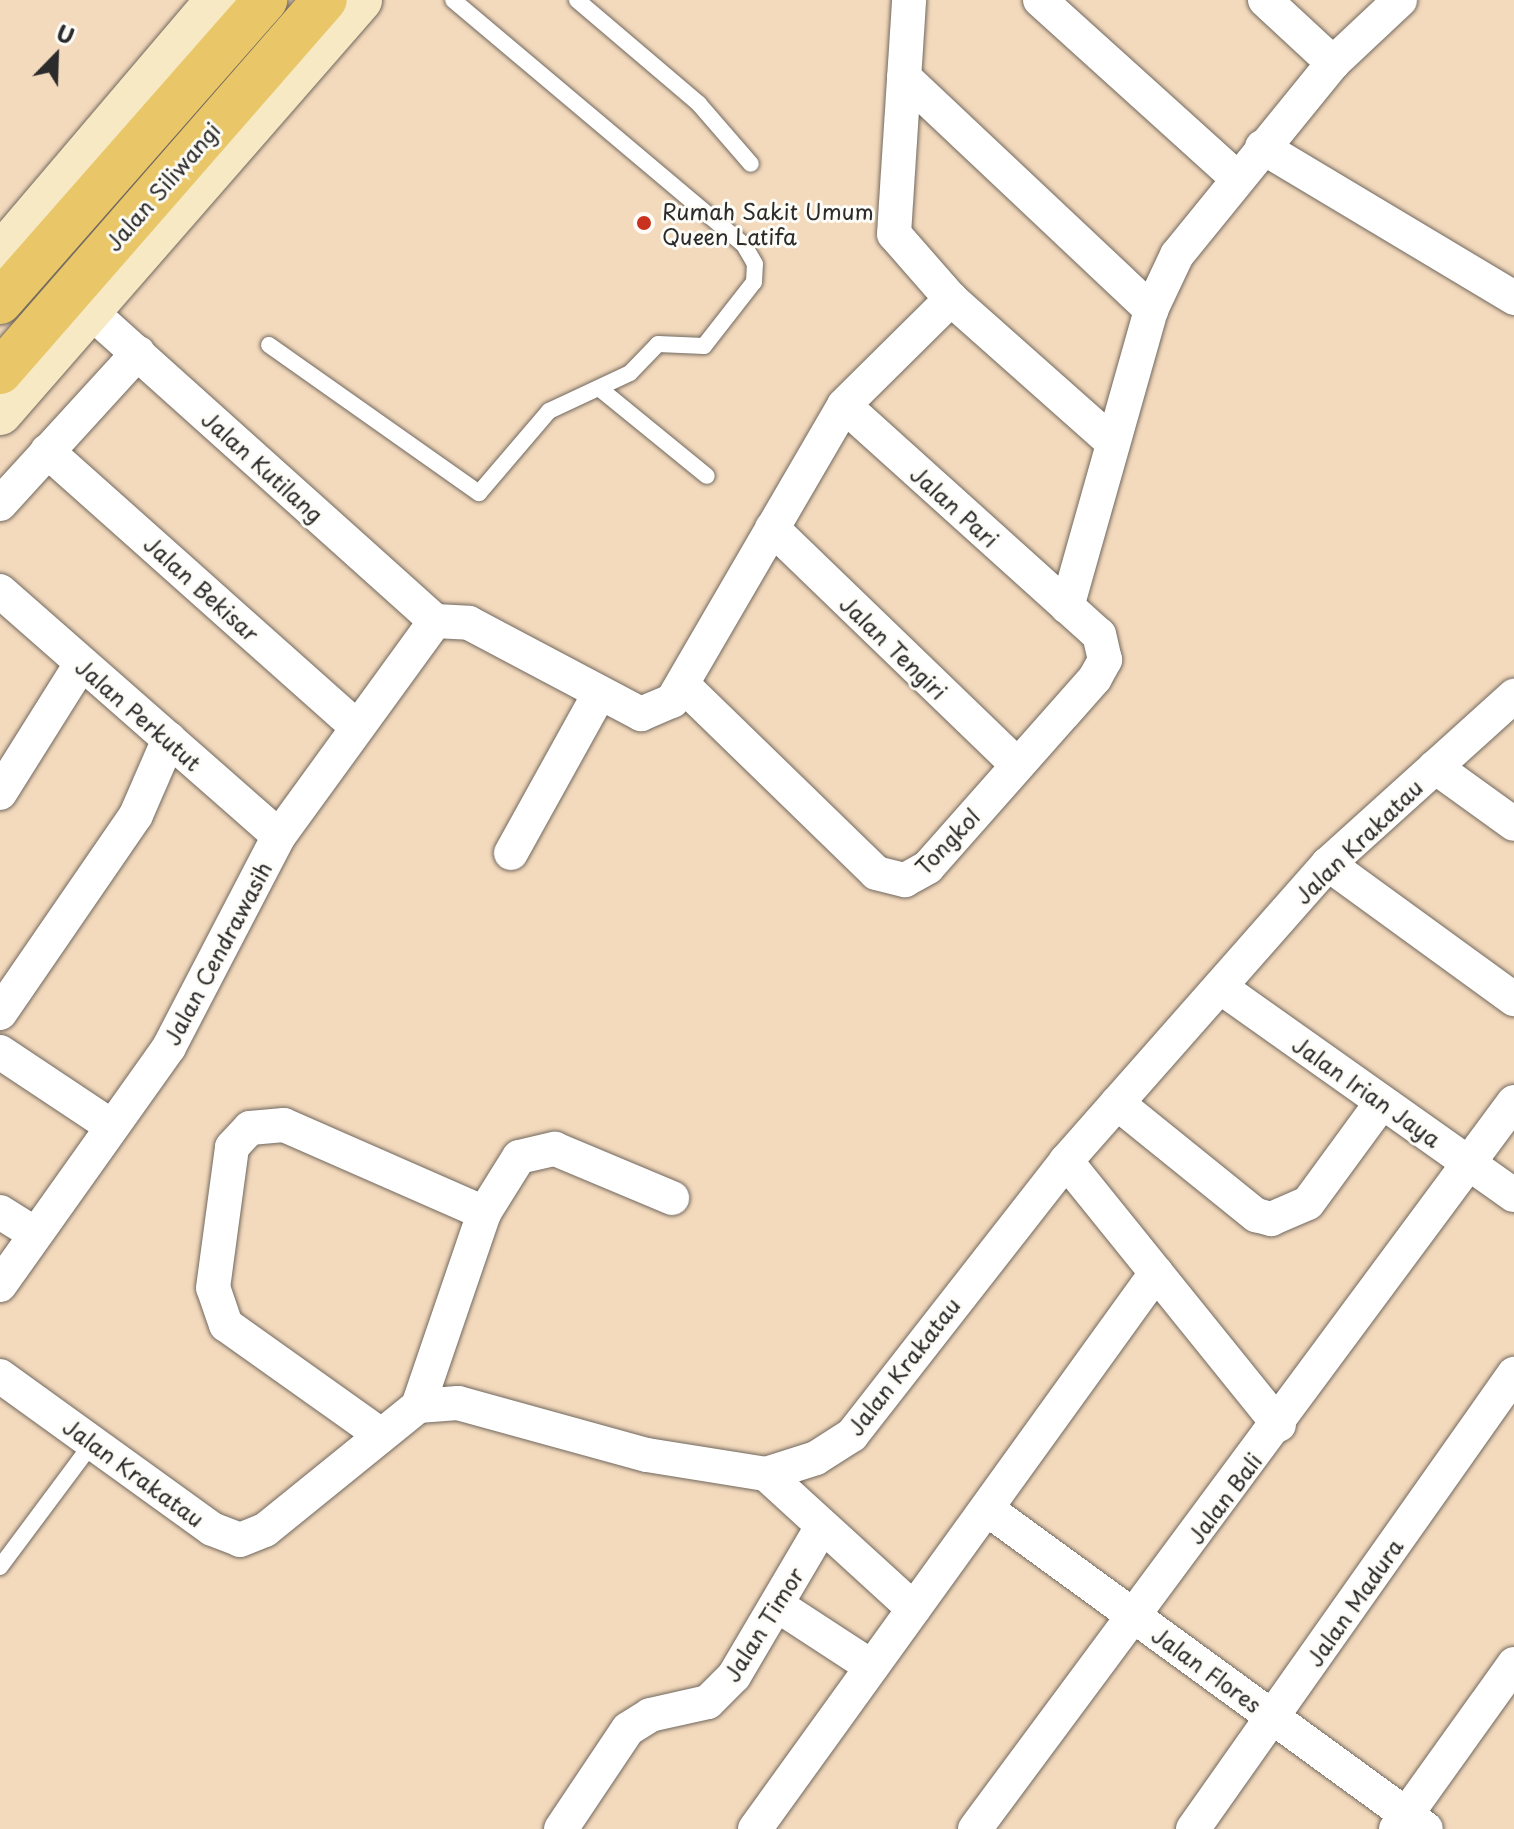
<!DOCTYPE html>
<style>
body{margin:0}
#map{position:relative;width:1514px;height:1829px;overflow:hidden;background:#f4dabd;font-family:"Playpen Sans",sans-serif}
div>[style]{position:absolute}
.roads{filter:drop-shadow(0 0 2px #71685e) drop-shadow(0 0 2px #71685e)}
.lane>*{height:16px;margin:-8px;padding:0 8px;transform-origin:8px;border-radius:8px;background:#fff}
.street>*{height:34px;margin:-17px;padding:0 17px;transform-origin:17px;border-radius:17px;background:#fff}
.secondary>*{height:44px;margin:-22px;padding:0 22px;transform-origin:22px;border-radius:22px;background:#f6e9c3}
.highway>*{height:44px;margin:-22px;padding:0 22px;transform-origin:22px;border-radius:22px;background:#e9c769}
.dots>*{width:22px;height:22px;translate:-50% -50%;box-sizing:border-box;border:4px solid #fdfcf7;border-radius:50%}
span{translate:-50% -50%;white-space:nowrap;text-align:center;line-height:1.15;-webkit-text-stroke:6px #fdfcf7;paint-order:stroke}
.street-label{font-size:22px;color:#2b2b2b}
.poi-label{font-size:22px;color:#2b2b2b}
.left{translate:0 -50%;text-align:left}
.north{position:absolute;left:16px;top:16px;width:80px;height:80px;-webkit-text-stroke:6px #fdfcf7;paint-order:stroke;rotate:23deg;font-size:22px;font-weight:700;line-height:32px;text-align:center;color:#2b2b2b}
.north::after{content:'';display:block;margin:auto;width:28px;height:36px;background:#2b2b2b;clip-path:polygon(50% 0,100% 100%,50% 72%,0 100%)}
</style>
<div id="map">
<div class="roads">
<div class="lane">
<div style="left:577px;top:0;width:160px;rotate:40.4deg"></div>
<div style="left:699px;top:104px;width:79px;rotate:49.1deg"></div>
<div style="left:269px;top:345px;width:257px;rotate:35.2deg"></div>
<div style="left:479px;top:493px;width:108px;rotate:-49.5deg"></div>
<div style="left:549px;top:411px;width:89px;rotate:-25.1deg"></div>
<div style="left:630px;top:373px;width:40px;rotate:-46deg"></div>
<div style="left:658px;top:344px;width:46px;rotate:2.5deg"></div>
<div style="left:704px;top:346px;width:81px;rotate:-52deg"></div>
<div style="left:754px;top:282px;width:18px;rotate:-87deg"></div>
<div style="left:755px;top:264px;width:22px;rotate:-120deg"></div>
<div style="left:744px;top:245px;width:380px;rotate:-139.9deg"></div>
<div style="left:599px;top:388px;width:139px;rotate:39.2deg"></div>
<div style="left:0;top:1567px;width:157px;rotate:-53.3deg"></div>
</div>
<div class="street">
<div style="left:1040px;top:0;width:266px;rotate:42.1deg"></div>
<div style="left:1265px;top:0;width:93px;rotate:42.8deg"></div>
<div style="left:904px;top:77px;width:340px;rotate:43.3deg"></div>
<div style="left:1262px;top:147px;width:294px;rotate:30.9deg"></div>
<div style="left:951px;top:299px;width:215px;rotate:41.6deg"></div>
<div style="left:91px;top:312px;width:462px;rotate:41.9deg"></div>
<div style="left:47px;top:451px;width:414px;rotate:41.7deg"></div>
<div style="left:0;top:504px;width:205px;rotate:-47.6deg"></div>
<div style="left:772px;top:528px;width:341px;rotate:44deg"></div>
<div style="left:0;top:591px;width:371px;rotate:41.3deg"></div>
<div style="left:1067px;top:607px;width:309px;rotate:-74.2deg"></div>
<div style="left:1151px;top:310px;width:61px;rotate:-64.7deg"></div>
<div style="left:1177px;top:255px;width:247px;rotate:-50.9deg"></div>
<div style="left:1333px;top:63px;width:92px;rotate:-43.2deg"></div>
<div style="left:435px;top:621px;width:34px;rotate:3deg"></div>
<div style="left:469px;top:623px;width:195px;rotate:27.9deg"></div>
<div style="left:641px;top:714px;width:34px;rotate:-23deg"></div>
<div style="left:672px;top:701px;width:342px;rotate:-59.8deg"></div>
<div style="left:844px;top:405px;width:151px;rotate:-44.7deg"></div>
<div style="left:951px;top:299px;width:86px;rotate:-131.2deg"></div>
<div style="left:894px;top:234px;width:234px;rotate:-86.3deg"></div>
<div style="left:683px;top:685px;width:269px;rotate:44.2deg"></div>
<div style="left:876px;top:873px;width:30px;rotate:14deg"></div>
<div style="left:905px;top:880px;width:26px;rotate:-29deg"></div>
<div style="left:928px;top:867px;width:252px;rotate:-48.5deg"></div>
<div style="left:1095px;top:678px;width:21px;rotate:-61deg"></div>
<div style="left:1105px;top:660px;width:26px;rotate:-103deg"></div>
<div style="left:1099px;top:635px;width:343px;rotate:-138deg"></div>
<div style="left:1435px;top:767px;width:97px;rotate:35.8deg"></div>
<div style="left:0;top:793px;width:152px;rotate:-57.9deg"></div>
<div style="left:511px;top:853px;width:179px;rotate:-61deg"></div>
<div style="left:1328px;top:864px;width:230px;rotate:36deg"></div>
<div style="left:1220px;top:987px;width:360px;rotate:35.3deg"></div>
<div style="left:0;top:1013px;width:240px;rotate:-55.5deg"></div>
<div style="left:136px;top:815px;width:83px;rotate:-66.5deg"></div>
<div style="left:0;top:1052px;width:132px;rotate:33.6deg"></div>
<div style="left:1117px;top:1103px;width:179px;rotate:38.9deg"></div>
<div style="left:1256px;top:1215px;width:16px;rotate:15deg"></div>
<div style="left:1271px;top:1219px;width:40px;rotate:-23.4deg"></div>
<div style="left:1308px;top:1203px;width:125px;rotate:-53.8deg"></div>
<div style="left:1066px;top:1161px;width:339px;rotate:51.1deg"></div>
<div style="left:0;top:1212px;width:40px;rotate:32deg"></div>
<div style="left:0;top:1285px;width:292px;rotate:-54.6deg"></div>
<div style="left:169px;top:1047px;width:238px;rotate:-62.5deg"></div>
<div style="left:279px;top:836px;width:266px;rotate:-54deg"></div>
<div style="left:0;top:1376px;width:261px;rotate:35.8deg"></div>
<div style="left:212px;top:1529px;width:30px;rotate:21deg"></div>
<div style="left:240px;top:1540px;width:27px;rotate:-22deg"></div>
<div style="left:265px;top:1530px;width:197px;rotate:-39deg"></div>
<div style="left:418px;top:1406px;width:40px;rotate:-4.3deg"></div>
<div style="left:458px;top:1403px;width:196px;rotate:15.4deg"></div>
<div style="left:647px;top:1455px;width:121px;rotate:9.1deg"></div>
<div style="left:766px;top:1474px;width:52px;rotate:-17.7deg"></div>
<div style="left:816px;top:1458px;width:43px;rotate:-32.6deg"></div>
<div style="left:852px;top:1435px;width:348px;rotate:-52deg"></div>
<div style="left:1066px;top:1161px;width:396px;rotate:-48.6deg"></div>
<div style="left:1328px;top:864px;width:251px;rotate:-42.1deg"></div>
<div style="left:418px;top:1406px;width:204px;rotate:-71.1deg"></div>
<div style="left:484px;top:1213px;width:66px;rotate:-58deg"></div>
<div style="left:519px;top:1157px;width:37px;rotate:-13deg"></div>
<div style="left:555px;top:1149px;width:127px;rotate:22.7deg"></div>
<div style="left:381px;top:1435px;width:190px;rotate:-144.6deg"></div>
<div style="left:226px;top:1325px;width:39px;rotate:-109deg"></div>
<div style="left:213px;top:1288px;width:142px;rotate:-82.3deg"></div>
<div style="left:232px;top:1147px;width:26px;rotate:-47deg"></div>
<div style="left:250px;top:1128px;width:34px;rotate:-5deg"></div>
<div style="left:284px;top:1125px;width:219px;rotate:23.7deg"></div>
<div style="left:766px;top:1474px;width:200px;rotate:42.4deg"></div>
<div style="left:987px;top:1509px;width:543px;rotate:36.09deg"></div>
<div style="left:777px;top:1605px;width:113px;rotate:33.1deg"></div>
<div style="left:561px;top:1829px;width:120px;rotate:-56.2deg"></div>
<div style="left:628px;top:1729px;width:26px;rotate:-32deg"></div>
<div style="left:650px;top:1715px;width:59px;rotate:-12.6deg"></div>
<div style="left:708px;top:1702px;width:37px;rotate:-45deg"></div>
<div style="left:734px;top:1676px;width:169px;rotate:-59.5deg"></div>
<div style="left:755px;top:1829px;width:686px;rotate:-54.2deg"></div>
<div style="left:975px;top:1829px;width:905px;rotate:-53.45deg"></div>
<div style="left:1193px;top:1829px;width:557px;rotate:-54.8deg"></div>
<div style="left:1396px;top:1829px;width:203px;rotate:-54.4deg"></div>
</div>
<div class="secondary">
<div style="left:0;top:256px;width:336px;rotate:-49.6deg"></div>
<div style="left:0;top:413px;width:548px;rotate:-48.92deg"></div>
</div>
<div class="highway">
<div style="left:0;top:302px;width:402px;rotate:-48.7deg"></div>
<div style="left:0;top:372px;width:494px;rotate:-48.9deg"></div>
</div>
</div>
<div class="dots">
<div style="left:644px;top:223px;background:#c8321e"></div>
</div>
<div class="street-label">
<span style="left:162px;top:186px;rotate:-49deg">Jalan Siliwangi</span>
<span style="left:263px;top:466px;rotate:42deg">Jalan Kutilang</span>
<span style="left:955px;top:506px;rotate:42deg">Jalan Pari</span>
<span style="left:202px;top:588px;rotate:42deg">Jalan Bekisar</span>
<span style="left:894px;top:647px;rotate:44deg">Jalan Tengiri</span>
<span style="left:139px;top:714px;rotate:41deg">Jalan Perkutut</span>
<span style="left:947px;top:841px;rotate:-46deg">Tongkol</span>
<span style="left:1358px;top:841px;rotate:-44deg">Jalan Krakatau</span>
<span style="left:217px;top:953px;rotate:-62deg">Jalan Cendrawasih</span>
<span style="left:1367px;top:1091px;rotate:35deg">Jalan Irian Jaya</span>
<span style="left:903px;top:1366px;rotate:-52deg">Jalan Krakatau</span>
<span style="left:134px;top:1472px;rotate:36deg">Jalan Krakatau</span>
<span style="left:1224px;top:1498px;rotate:-53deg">Jalan Bali</span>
<span style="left:1354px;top:1602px;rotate:-55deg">Jalan Madura</span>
<span style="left:763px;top:1624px;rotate:-58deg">Jalan Timor</span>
<span style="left:1207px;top:1669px;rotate:36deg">Jalan Flores</span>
</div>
<div class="poi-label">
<span class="left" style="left:662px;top:223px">Rumah Sakit Umum<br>Queen Latifa</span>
</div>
<div class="north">U</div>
</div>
